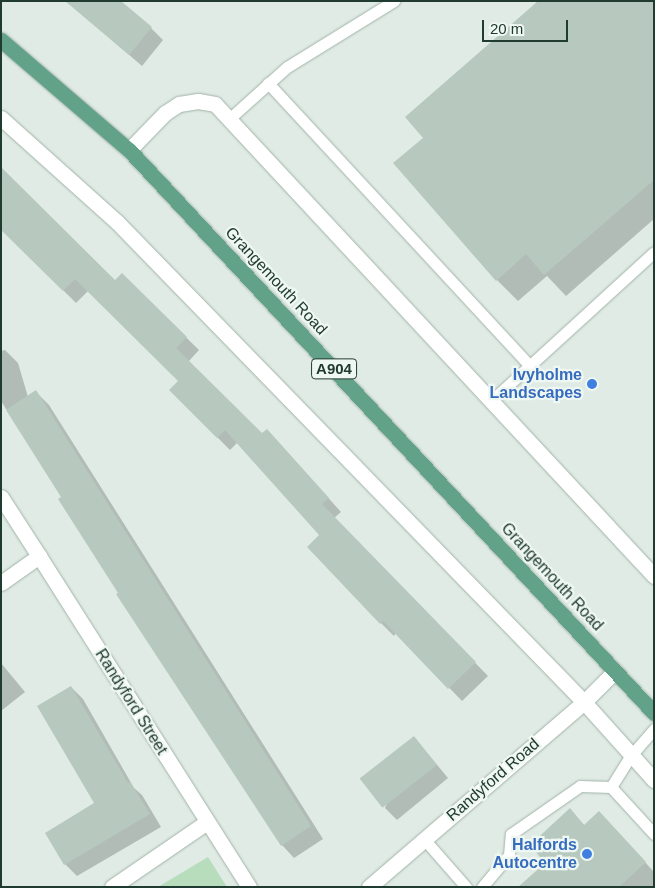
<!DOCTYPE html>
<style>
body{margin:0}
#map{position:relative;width:655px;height:888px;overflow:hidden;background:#dfebe4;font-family:Arial,sans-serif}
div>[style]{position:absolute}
.green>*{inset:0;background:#b7ddbc}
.shadow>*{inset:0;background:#0003}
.building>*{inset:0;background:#b7c9bf;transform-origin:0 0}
.roads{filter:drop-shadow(0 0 1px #a2b3aa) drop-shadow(0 0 1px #a2b3aa)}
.service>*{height:11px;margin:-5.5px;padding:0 5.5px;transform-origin:5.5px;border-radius:5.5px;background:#fff}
.minor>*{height:15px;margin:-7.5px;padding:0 7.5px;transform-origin:7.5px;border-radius:7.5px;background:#fff}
.primary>*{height:15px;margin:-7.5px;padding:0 7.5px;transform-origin:7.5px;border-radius:7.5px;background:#62a289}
.dots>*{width:14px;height:14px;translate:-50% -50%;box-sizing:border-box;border:2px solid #eff7f2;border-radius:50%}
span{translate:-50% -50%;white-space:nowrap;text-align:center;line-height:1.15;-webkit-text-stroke:4.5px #eff7f2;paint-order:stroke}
.shield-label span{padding:1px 4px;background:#eff7f2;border:1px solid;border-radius:4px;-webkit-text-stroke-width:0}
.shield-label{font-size:15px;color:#203b30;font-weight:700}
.street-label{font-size:16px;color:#203b30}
.shop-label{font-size:16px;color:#366cbe;font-weight:700}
.right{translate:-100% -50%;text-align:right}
.frame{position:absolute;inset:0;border:2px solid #203b30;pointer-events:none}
.scale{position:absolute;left:482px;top:20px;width:86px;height:22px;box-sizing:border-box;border:2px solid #203b30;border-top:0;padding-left:6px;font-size:15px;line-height:18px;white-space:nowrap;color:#203b30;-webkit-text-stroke:4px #eff7f2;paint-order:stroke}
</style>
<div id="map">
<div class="green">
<div style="clip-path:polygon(208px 857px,227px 887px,158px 887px)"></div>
</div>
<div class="shadow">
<div style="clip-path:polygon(67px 1px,151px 28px,163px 40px,142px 66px)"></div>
<div style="clip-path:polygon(654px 1px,654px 219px,566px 296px,547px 276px,518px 301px,497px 280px,424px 138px)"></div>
<div style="clip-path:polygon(1px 228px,115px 282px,122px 275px,199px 350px,188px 362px,261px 435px,279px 443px,341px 512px,334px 518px,488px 676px,462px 701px,396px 633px,394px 636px,381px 623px,309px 547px,321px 535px,238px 442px,230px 450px,170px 390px,179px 381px,88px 291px,76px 303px)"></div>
<div style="clip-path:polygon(5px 350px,18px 363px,28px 397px,36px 392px,49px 405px,323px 839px,294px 858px,282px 845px,120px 593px,63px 497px,1px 401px,1px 351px)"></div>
<div style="clip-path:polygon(1px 663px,25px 692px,1px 711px)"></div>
<div style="clip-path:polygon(71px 687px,83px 699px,134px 788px,142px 795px,161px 827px,77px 876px,65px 864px,47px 833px,96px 804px)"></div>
<div style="clip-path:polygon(414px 737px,448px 778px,397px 820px,385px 808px)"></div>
<div style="clip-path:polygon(570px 810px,585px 826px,614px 828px,654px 872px,654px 887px,520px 887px,547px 863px)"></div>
</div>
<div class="building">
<div style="clip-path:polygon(65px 1px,121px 1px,152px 27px,129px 55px)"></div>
<div style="clip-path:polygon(538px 1px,654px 1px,654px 180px,544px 275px,526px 254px,496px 281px,393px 163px,423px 138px,405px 117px)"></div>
<div style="clip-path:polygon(1px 167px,115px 280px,122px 273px,187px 337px,176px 348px,262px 433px,267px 429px,329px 498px,322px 504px,476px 662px,448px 689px,383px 621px,380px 624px,307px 547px,319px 535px,225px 430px,217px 438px,169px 390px,178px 381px,75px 279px,63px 291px,1px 230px)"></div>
<div style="clip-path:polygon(36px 390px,311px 826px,281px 846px,116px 594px,118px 593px,58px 499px,61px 497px,6px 410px)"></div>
<div style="clip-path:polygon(71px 686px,128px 783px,130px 782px,150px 814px,64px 865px,45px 833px,94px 803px,37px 706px)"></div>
<div style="left:414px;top:736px;width:37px;height:69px;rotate:52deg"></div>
<div style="clip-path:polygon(570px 808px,584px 825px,599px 811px,646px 862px,619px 887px,518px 887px,545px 863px,530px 845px)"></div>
</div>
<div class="roads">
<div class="service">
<div style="left:268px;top:83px;width:386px;rotate:47.2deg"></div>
<div style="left:229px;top:119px;width:78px;rotate:-41.9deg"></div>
<div style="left:287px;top:67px;width:126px;rotate:-31.7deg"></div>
<div style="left:492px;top:400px;width:219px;rotate:-42.4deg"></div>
<div style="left:654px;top:729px;width:35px;rotate:131deg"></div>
<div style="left:631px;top:755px;width:38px;rotate:122deg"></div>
<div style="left:611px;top:787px;width:64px;rotate:47.5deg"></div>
<div style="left:424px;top:839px;width:64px;rotate:48.8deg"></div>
<div style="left:482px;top:887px;width:42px;rotate:-49.8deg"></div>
<div style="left:509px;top:855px;width:21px;rotate:-85deg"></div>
<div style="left:511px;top:834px;width:84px;rotate:-34.8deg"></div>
<div style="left:580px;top:786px;width:31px;rotate:2deg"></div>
</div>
<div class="minor">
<div style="left:1px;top:118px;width:156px;rotate:41.9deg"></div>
<div style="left:117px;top:222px;width:670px;rotate:45.79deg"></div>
<div style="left:584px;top:702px;width:105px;rotate:48.1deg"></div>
<div style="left:129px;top:150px;width:52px;rotate:-45.8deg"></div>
<div style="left:165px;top:113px;width:17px;rotate:-33deg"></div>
<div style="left:179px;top:104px;width:19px;rotate:-9deg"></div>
<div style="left:198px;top:101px;width:17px;rotate:10deg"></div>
<div style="left:215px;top:104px;width:645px;rotate:47.07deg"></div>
<div style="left:1px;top:497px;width:70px;rotate:57.2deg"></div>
<div style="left:1px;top:583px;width:47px;rotate:-35.4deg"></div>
<div style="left:39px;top:556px;width:392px;rotate:57.6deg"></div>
<div style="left:112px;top:887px;width:115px;rotate:-34.4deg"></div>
<div style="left:369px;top:887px;width:284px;rotate:-40.7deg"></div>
<div style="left:584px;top:702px;width:44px;rotate:-45deg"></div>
</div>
<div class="primary">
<div style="left:1px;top:40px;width:169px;rotate:40.7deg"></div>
<div style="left:129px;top:150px;width:770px;rotate:47deg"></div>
</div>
</div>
<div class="dots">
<div style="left:592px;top:384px;background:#3f7fe0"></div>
<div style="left:587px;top:854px;background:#3f7fe0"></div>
</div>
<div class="shield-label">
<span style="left:334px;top:369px">A904</span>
</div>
<div class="street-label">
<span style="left:276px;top:281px;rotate:47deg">Grangemouth Road</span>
<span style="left:552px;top:577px;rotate:47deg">Grangemouth Road</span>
<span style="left:131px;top:702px;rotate:58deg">Randyford Street</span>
<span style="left:493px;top:780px;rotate:-41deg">Randyford Road</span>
</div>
<div class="shop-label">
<span class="right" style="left:582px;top:384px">Ivyholme<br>Landscapes</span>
<span class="right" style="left:577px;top:854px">Halfords<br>Autocentre</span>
</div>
<div class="frame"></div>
<div class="scale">20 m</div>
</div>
